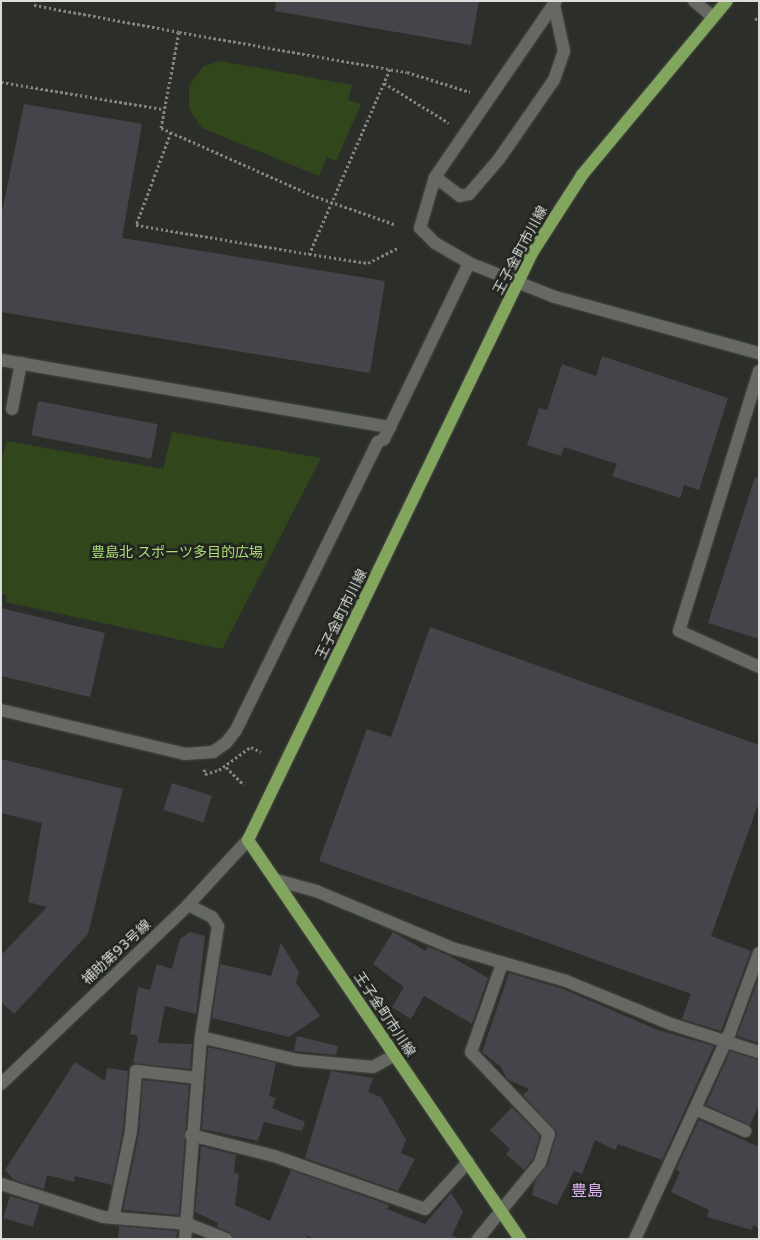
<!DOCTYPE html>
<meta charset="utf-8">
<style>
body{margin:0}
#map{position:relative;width:760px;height:1240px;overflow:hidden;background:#2c2f29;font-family:"DejaVu Sans","Noto Sans JP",sans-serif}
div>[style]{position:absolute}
.green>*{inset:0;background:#32461c}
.building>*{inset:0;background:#47434a;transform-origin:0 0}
.path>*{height:3px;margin-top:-1.5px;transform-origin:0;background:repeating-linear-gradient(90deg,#828580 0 2.5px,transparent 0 5px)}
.roads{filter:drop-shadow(0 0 1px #474a46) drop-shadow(0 0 1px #474a46)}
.minor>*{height:12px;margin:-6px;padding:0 6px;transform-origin:6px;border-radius:6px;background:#666963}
.major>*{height:12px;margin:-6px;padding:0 6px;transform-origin:6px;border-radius:6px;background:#83a65f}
span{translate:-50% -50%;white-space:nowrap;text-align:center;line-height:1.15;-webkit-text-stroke:5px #222520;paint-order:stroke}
.street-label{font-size:14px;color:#daddd9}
.park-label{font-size:14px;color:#acde78}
.quarter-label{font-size:16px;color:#deb4f6}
.frame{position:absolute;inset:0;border:2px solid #daddd9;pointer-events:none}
</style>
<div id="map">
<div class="green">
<div style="clip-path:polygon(221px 61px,352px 85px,348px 100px,361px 104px,336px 161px,327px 157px,319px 176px,202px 128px,189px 109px,189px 85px,204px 66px)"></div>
<div style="clip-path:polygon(172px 432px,321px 458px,222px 649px,6px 602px,7px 595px,1px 593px,1px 463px,7px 441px,163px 469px)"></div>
</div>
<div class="building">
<div style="clip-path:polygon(276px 1px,479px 1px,471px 45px,275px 11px)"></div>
<div style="clip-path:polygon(24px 104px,142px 124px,122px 238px,385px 281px,370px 373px,1px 312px,1px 217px)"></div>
<div style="clip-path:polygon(602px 356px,728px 398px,699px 490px,684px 485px,680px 498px,612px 476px,617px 464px,564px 447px,561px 456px,527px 445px,539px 408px,547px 410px,562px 364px,596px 376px)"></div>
<div style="left:38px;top:401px;width:122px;height:35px;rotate:11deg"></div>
<div style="clip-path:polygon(755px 477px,759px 478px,759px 639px,708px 623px)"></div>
<div style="clip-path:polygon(1px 608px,105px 633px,90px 697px,1px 676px)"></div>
<div style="clip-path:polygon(430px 627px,759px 745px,759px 802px,711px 936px,751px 951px,721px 1031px,682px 1019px,691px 994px,319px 861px,367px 729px,391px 737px)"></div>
<div style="clip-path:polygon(1px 759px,123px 789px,88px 934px,14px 1014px,1px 1002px,1px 955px,47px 907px,28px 902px,42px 823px,1px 813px)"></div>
<div style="left:172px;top:783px;width:42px;height:28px;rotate:18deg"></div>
<div style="clip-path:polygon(190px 932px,205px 936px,196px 1014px,165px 1006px,158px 1043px,192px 1044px,190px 1069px,133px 1063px,138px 1036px,130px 1034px,138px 987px,150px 990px,157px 964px,172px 969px,180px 939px)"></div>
<div style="clip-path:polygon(393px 932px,426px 951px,428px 947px,448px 955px,488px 978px,472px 1024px,424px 996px,411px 1019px,392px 1007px,404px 987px,373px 964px)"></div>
<div style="clip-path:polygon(281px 943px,299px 972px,296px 983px,320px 1016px,289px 1037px,212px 1018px,220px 964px,271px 976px)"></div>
<div style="clip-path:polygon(509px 973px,563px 989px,658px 1030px,714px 1046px,662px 1160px,618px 1144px,615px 1150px,595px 1140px,582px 1174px,574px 1171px,557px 1205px,532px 1195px,535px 1181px,548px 1165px,557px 1132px,523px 1095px,529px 1089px,507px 1079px,501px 1067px,482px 1052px)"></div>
<div style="clip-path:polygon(759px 977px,759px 1043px,737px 1036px)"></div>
<div style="clip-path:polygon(297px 1036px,338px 1046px,336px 1055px,294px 1051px)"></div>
<div style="clip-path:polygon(208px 1047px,276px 1063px,269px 1096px,276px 1098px,272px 1108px,305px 1122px,302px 1131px,264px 1122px,258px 1141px,202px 1129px)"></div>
<div style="clip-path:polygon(730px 1051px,759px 1060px,759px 1104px,750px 1125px,706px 1105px)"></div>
<div style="clip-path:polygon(75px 1062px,105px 1081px,107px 1068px,128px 1071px,123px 1130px,112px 1185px,75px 1176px,74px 1182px,47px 1175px,44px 1189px,14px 1180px,5px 1170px)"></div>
<div style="clip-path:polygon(331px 1071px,373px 1078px,368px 1092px,381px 1097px,406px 1140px,401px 1153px,415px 1159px,398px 1191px,305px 1158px)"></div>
<div style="clip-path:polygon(143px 1080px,189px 1085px,179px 1215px,123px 1210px,139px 1133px)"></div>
<div style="clip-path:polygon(512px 1107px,540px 1136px,533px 1159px,524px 1170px,506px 1154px,510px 1149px,490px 1130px)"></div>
<div style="clip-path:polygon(699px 1120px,759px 1147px,759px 1229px,753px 1225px,752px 1230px,707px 1217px,709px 1210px,671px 1192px,680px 1172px,676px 1170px,678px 1165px)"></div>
<div style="clip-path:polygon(201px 1146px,236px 1155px,234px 1172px,239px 1174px,235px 1205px,270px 1221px,291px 1170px,389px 1205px,387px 1209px,425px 1224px,451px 1193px,463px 1212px,452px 1235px,458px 1239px,314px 1239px,302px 1233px,310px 1239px,234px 1239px,229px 1232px,217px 1227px,218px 1223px,195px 1212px)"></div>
<div style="left:10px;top:1196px;width:31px;height:23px;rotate:17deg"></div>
<div style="clip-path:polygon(119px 1226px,177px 1231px,177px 1234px,176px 1239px,118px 1239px)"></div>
</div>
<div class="path">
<div style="left:34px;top:5px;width:147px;rotate:10.5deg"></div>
<div style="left:755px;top:18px;width:5px;rotate:37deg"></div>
<div style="left:390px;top:69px;width:202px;rotate:113.6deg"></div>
<div style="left:309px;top:254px;width:60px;rotate:8.7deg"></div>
<div style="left:368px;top:263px;width:35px;rotate:-27deg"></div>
<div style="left:1px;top:82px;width:163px;rotate:9.5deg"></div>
<div style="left:384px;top:83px;width:76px;rotate:31.6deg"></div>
<div style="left:171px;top:132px;width:99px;rotate:110.6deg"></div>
<div style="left:136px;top:225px;width:175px;rotate:9.5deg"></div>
<div style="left:394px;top:224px;width:85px;rotate:-160.7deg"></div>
<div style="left:314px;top:196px;width:167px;rotate:-156deg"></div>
<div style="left:161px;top:128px;width:98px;rotate:-79.4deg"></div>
<div style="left:179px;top:32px;width:231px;rotate:10deg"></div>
<div style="left:407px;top:72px;width:66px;rotate:17.6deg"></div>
<div style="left:226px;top:767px;width:25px;rotate:45deg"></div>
<div style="left:204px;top:769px;width:5px;rotate:79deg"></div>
<div style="left:205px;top:774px;width:15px;rotate:-16deg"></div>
<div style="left:219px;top:770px;width:39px;rotate:-36deg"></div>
<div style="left:251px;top:747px;width:11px;rotate:27deg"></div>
</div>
<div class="roads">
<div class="minor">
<div style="left:556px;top:1px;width:214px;rotate:124.5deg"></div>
<div style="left:435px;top:177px;width:53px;rotate:106.4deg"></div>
<div style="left:420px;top:228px;width:21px;rotate:45deg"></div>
<div style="left:435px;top:243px;width:39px;rotate:30deg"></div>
<div style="left:469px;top:263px;width:92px;rotate:21.6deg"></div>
<div style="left:555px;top:297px;width:212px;rotate:15.4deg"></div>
<div style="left:694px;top:1px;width:25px;rotate:40deg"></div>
<div style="left:435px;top:177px;width:31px;rotate:37deg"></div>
<div style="left:460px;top:196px;width:9px;rotate:-13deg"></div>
<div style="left:469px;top:194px;width:46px;rotate:-49.4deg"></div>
<div style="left:499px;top:159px;width:96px;rotate:-55.2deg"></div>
<div style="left:554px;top:80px;width:31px;rotate:-71deg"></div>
<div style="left:564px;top:51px;width:47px;rotate:-102.3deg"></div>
<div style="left:1px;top:360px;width:395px;rotate:9.8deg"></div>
<div style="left:759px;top:371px;width:272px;rotate:107.1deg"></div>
<div style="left:679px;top:631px;width:88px;rotate:24.2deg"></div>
<div style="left:12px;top:409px;width:47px;rotate:-78.9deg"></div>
<div style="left:1px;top:710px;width:189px;rotate:13.4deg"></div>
<div style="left:185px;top:754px;width:28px;rotate:-4deg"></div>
<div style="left:213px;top:752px;width:16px;rotate:-35deg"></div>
<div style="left:226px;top:743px;width:16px;rotate:-52deg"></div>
<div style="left:236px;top:730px;width:321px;rotate:-63.8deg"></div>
<div style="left:378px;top:442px;width:7px;rotate:-27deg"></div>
<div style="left:384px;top:439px;width:195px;rotate:-64.2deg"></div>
<div style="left:276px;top:880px;width:41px;rotate:15.4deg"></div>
<div style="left:316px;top:891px;width:147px;rotate:22.7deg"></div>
<div style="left:452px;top:948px;width:119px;rotate:16.1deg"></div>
<div style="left:566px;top:981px;width:113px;rotate:22.3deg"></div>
<div style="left:671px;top:1024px;width:92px;rotate:17.7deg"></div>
<div style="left:201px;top:1037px;width:99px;rotate:13.5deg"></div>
<div style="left:297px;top:1060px;width:76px;rotate:5.3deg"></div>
<div style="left:373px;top:1067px;width:25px;rotate:-29deg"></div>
<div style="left:1px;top:1084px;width:259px;rotate:-43.7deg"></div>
<div style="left:188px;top:905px;width:88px;rotate:-47.3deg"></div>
<div style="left:695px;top:1109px;width:55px;rotate:23.7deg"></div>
<div style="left:191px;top:1135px;width:86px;rotate:14.2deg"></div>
<div style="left:274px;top:1156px;width:160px;rotate:19.3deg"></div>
<div style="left:425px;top:1209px;width:64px;rotate:-47.5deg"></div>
<div style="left:1px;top:1184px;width:107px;rotate:17.9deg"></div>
<div style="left:103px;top:1217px;width:85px;rotate:4.7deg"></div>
<div style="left:188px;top:1224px;width:41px;rotate:21.5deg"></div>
<div style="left:113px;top:1218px;width:89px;rotate:-78.3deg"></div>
<div style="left:131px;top:1131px;width:60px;rotate:-85.2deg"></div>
<div style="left:136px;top:1071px;width:61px;rotate:6.5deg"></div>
<div style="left:185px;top:1239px;width:203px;rotate:-85.5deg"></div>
<div style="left:201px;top:1037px;width:112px;rotate:-81.3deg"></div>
<div style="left:218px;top:926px;width:11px;rotate:-124deg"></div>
<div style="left:212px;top:917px;width:27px;rotate:-153deg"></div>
<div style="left:478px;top:1239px;width:98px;rotate:-50.8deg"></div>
<div style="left:540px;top:1163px;width:30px;rotate:-73deg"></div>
<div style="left:549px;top:1134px;width:113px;rotate:-133.6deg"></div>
<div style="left:471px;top:1052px;width:93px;rotate:-70.6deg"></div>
<div style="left:635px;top:1239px;width:228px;rotate:-65.3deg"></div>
<div style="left:730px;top:1032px;width:84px;rotate:-69.8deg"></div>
</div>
<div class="major">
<div style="left:520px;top:1239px;width:483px;rotate:-124.3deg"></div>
<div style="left:248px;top:840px;width:652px;rotate:-64.18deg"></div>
<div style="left:532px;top:253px;width:93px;rotate:-57.3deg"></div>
<div style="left:582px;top:175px;width:226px;rotate:-50.2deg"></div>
</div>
</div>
<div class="street-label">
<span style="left:520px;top:250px;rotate:-62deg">王子金町市川線</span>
<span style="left:341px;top:614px;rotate:-64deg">王子金町市川線</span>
<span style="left:116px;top:952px;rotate:-43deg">補助第93号線</span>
<span style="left:385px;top:1014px;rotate:56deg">王子金町市川線</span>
</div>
<div class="park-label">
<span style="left:177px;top:552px">豊島北 スポーツ多目的広場</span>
</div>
<div class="quarter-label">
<span style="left:587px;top:1191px">豊島</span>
</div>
<div class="frame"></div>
</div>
